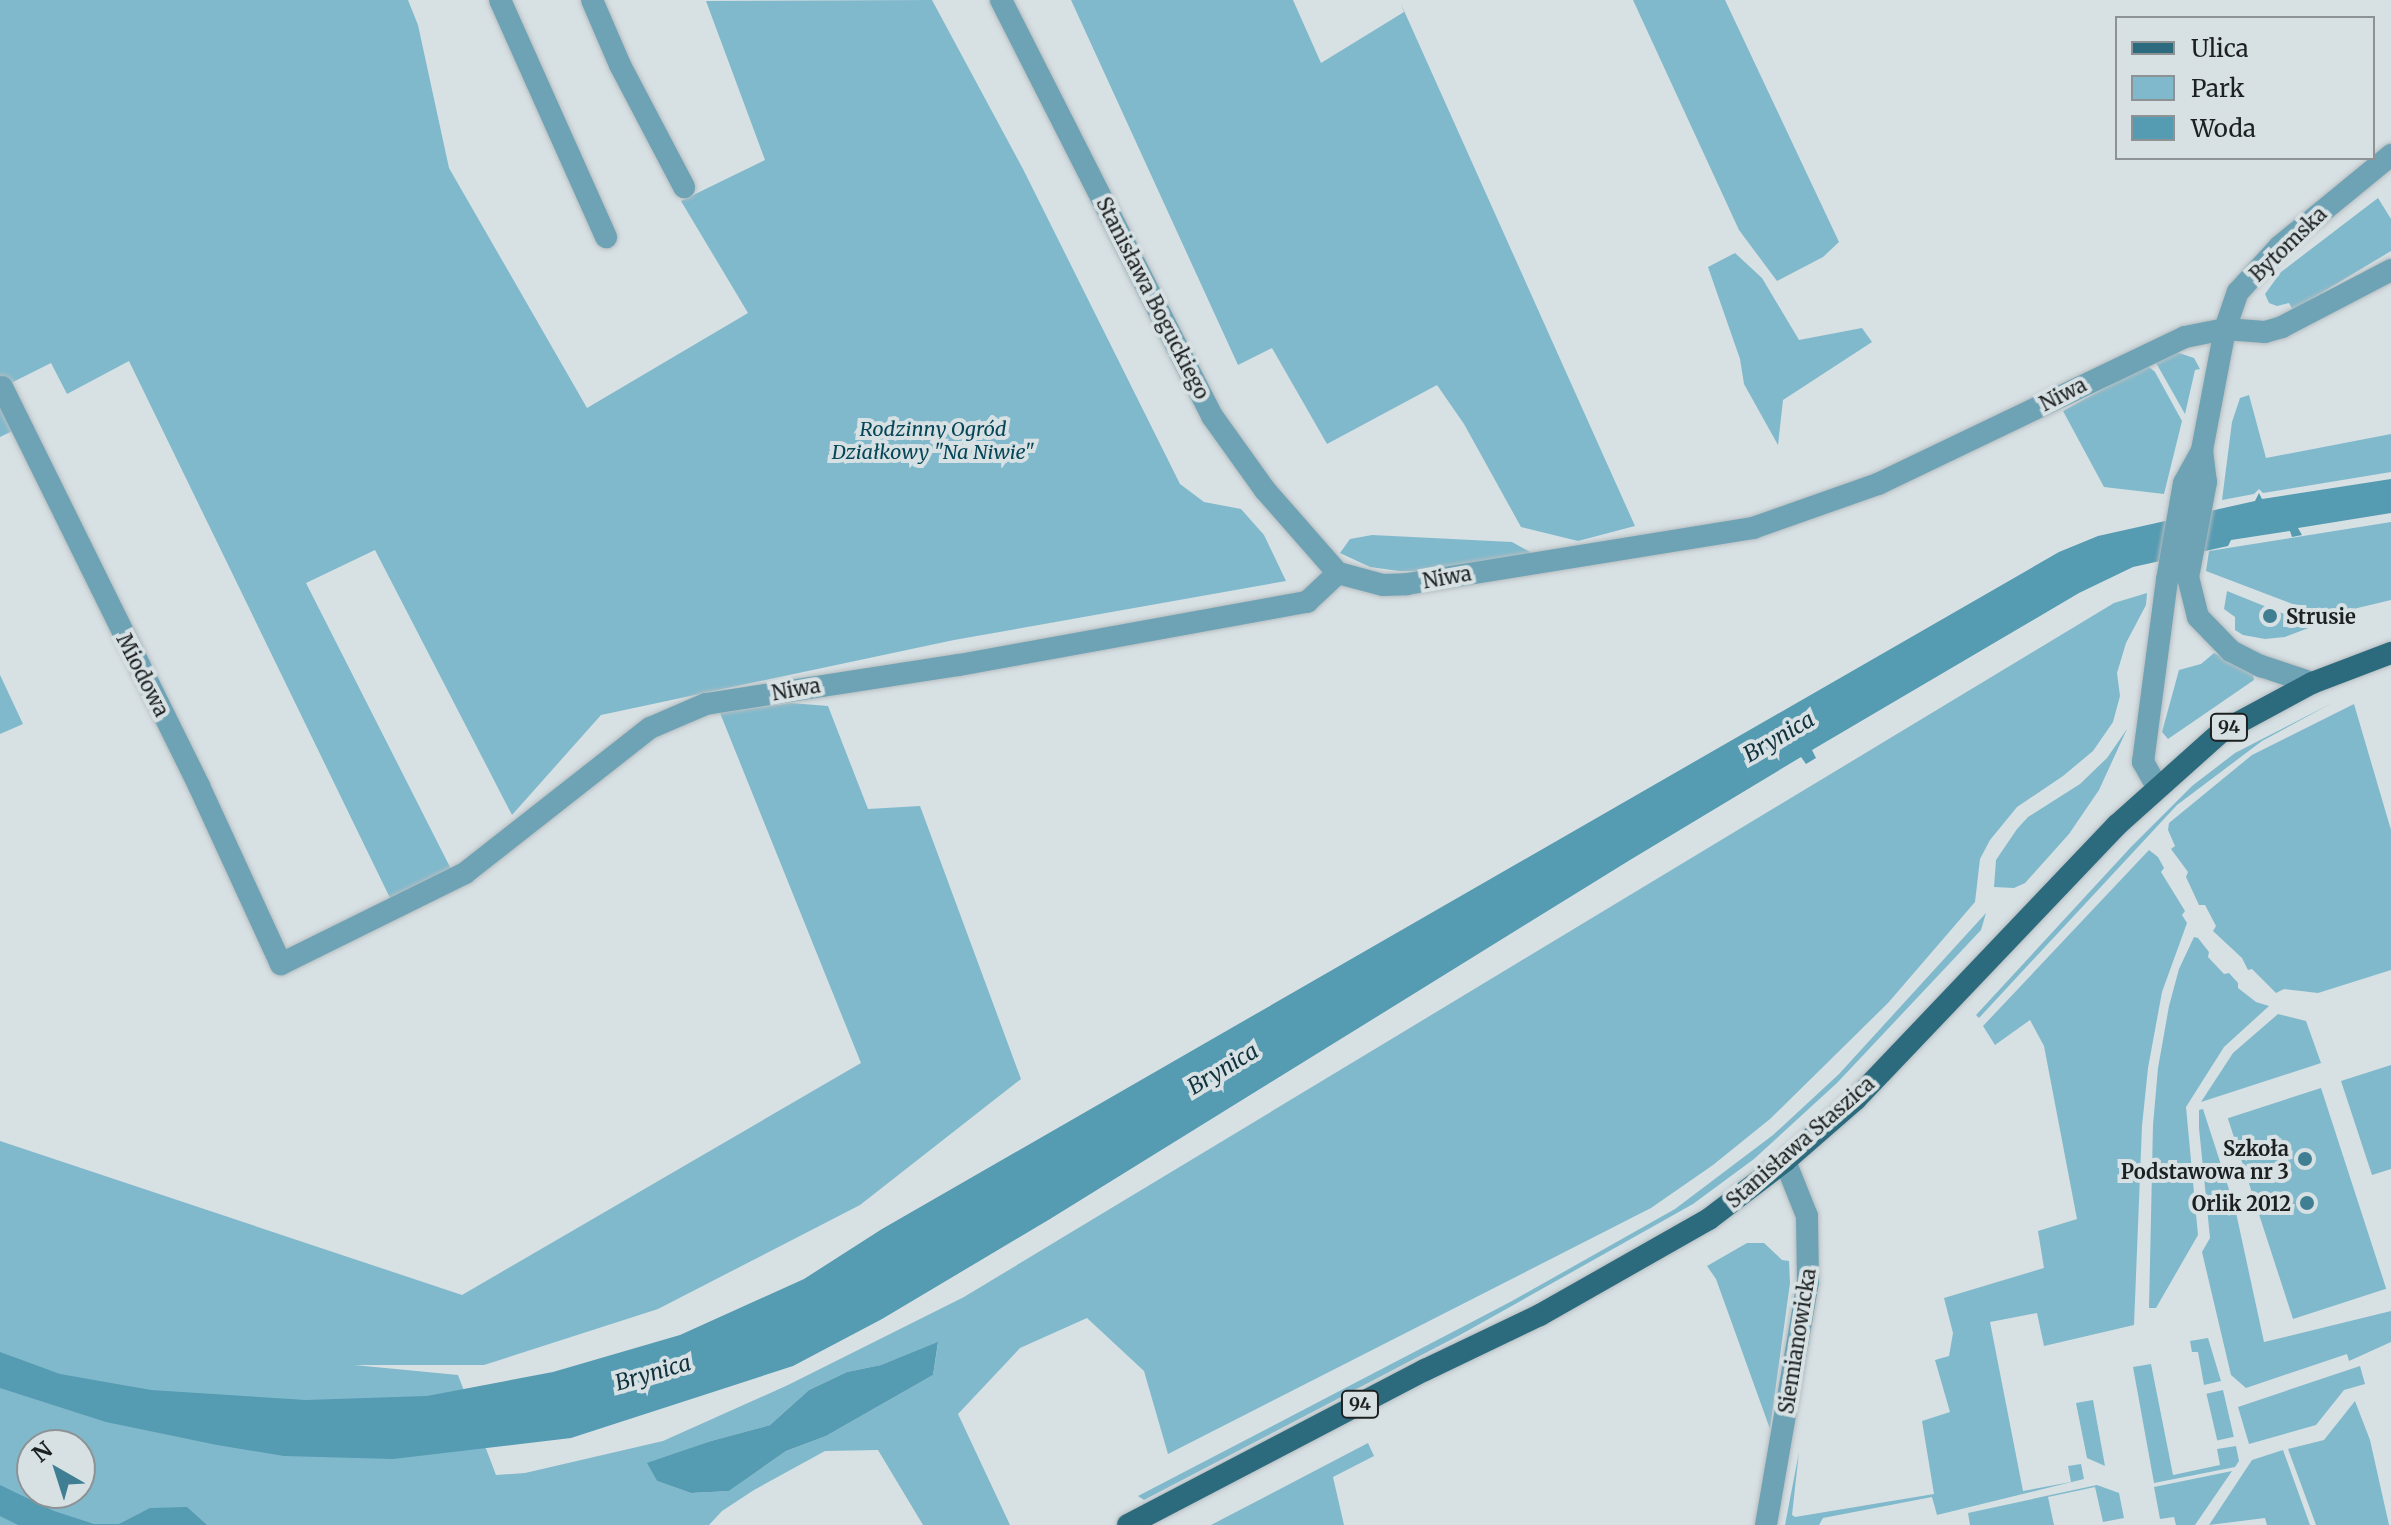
<!DOCTYPE html>
<meta charset="utf-8">
<style>
body{margin:0}
#map{position:relative;width:2391px;height:1525px;overflow:hidden;background:#d7e0e3;font-family:Merriweather,serif}
div>[style]{position:absolute}
.green>*{inset:0;background:#80b9cc;transform-origin:0 0}
.water>*{inset:0;background:#559bb2}
.roads{filter:drop-shadow(0 0 2px #b6bdc0) drop-shadow(0 0 2px #b6bdc0)}
.minor>*{height:22px;margin:-11px;padding:0 11px;transform-origin:11px;border-radius:11px;background:#6ea3b5}
.primary>*{height:22px;margin:-11px;padding:0 11px;transform-origin:11px;border-radius:11px;background:#2c6b7e}
.dots>*{width:22px;height:22px;translate:-50% -50%;box-sizing:border-box;border:4px solid #d7e0e3;border-radius:50%}
span{translate:-50% -50%;white-space:nowrap;text-align:center;line-height:1.15;-webkit-text-stroke:8px #d7e0e3;paint-order:stroke}
.shield-label span{padding:2px 6px;background:#d7e0e3;border:2px solid;border-radius:6px;-webkit-text-stroke-width:0}
.shield-label{font-size:18px;color:#1d2021;font-weight:700}
.street-label{font-size:20px;color:#1d2021}
.park-label{font-size:20px;color:#054657;font-style:italic}
.poi-label{font-size:20px;color:#1d2021;font-weight:700}
.left{translate:0 -50%;text-align:left}
.right{translate:-100% -50%;text-align:right}
.water-label{font-size:22px;color:#10323d;font-style:italic}
.legend{position:absolute;left:2115px;top:16px;width:260px;height:144px;box-sizing:border-box;background:#d7e0e3;border:2px solid #8d9395;margin:0;padding:10px 14px;list-style:none;font-size:24px;color:#1d2021}
.legend li{display:flex;align-items:center;gap:16px;height:40px}
.legend b{width:40px;border:2px solid #8d9395}
.north{position:absolute;left:16px;top:1429px;width:80px;height:80px;box-sizing:border-box;background:#d7e0e3;border:2px solid #8d9395;border-radius:50%;rotate:321deg;font-size:22px;font-weight:700;line-height:32px;text-align:center;color:#1d2021}
.north::after{content:'';display:block;margin:auto;width:28px;height:36px;background:#407f93;clip-path:polygon(50% 0,100% 100%,50% 72%,0 100%)}
</style>
<div id="map">
<div class="green">
<div style="clip-path:polygon(0 0,408px 0,418px 25px,449px 168px,587px 408px,748px 313px,681px 201px,765px 160px,706px 1px,932px 0,1023px 169px,1180px 484px,1204px 502px,1241px 509px,1264px 535px,1286px 581px,954px 640px,601px 715px,512px 815px,375px 550px,306px 583px,451px 869px,391px 900px,129px 361px,67px 394px,51px 363px,9px 384px,29px 423px,0 437px)"></div>
<div style="clip-path:polygon(1071px 0,1293px 0,1321px 63px,1404px 12px,1401px 4px,1635px 526px,1578px 541px,1521px 527px,1464px 424px,1437px 385px,1327px 444px,1272px 348px,1238px 365px)"></div>
<div style="clip-path:polygon(1633px 0,1725px 0,1839px 242px,1823px 257px,1777px 281px,1739px 230px)"></div>
<div style="clip-path:polygon(2378px 198px,2391px 219px,2391px 251px,2293px 310px,2289px 303px,2277px 306px,2269px 303px,2265px 294px,2281px 272px)"></div>
<div style="clip-path:polygon(1735px 253px,1762px 278px,1799px 340px,1862px 328px,1872px 342px,1783px 400px,1778px 445px,1744px 384px,1740px 359px,1708px 267px)"></div>
<div style="clip-path:polygon(2176px 352px,2194px 358px,2200px 369px,2195px 370px,2185px 414px,2155px 361px)"></div>
<div style="clip-path:polygon(2147px 365px,2155px 372px,2182px 421px,2164px 494px,2104px 487px,2063px 411px)"></div>
<div style="clip-path:polygon(2249px 395px,2266px 458px,2391px 434px,2391px 472px,2263px 493px,2259px 489px,2254px 494px,2222px 500px,2232px 422px,2240px 398px)"></div>
<div style="clip-path:polygon(2391px 522px,2391px 600px,2324px 616px,2206px 571px,2209px 551px)"></div>
<div style="clip-path:polygon(1372px 535px,1512px 542px,1532px 553px,1434px 571px,1399px 571px,1370px 567px,1340px 553px,1350px 539px)"></div>
<div style="clip-path:polygon(2227px 591px,2314px 626px,2285px 637px,2265px 639px,2243px 635px,2235px 630px,2235px 617px,2224px 609px)"></div>
<div style="clip-path:polygon(evenodd,2147px 593px,2146px 605px,2126px 643px,2117px 673px,2120px 696px,2113px 722px,2093px 751px,2063px 776px,2017px 807px,1990px 840px,1980px 859px,1975px 902px,1888px 1003px,1770px 1119px,1713px 1165px,1651px 1208px,1168px 1454px,1144px 1371px,1087px 1318px,1020px 1348px,958px 1414px,1010px 1525px,923px 1525px,878px 1450px,825px 1451px,754px 1490px,722px 1511px,709px 1525px,0 1525px,0 1141px,462px 1295px,861px 1063px,720px 713px,791px 703px,828px 706px,868px 809px,920px 806px,1021px 1079px,860px 1205px,658px 1309px,484px 1365px,354px 1365px,458px 1375px,496px 1475px,525px 1473px,663px 1441px,788px 1385px,964px 1297px,2114px 603px,2147px 593px,938px 1343px,933px 1375px,826px 1436px,786px 1451px,729px 1491px,691px 1493px,657px 1481px,648px 1464px,711px 1441px,770px 1425px,809px 1390px,847px 1372px,881px 1365px,938px 1343px,2147px 593px,32px 1445px,80px 1445px,80px 1493px,32px 1493px,32px 1445px)"></div>
<div style="clip-path:polygon(2214px 653px,2252px 669px,2254px 680px,2168px 739px,2162px 732px,2179px 670px,2201px 664px)"></div>
<div style="clip-path:polygon(0 675px,23px 724px,0 734px)"></div>
<div style="clip-path:polygon(2334px 702px,2262px 741px,2177px 805px,1979px 1018px,1976px 1015px,2131px 847px,2192px 786px,2235px 753px)"></div>
<div style="clip-path:polygon(2354px 704px,2391px 830px,2391px 970px,2318px 993px,2284px 989px,2276px 993px,2252px 969px,2248px 970px,2242px 958px,2213px 931px,2216px 926px,2205px 905px,2199px 905px,2186px 877px,2188px 872px,2171px 849px,2175px 846px,2168px 830px,2169px 823px,2252px 755px)"></div>
<div style="clip-path:polygon(2127px 729px,2099px 790px,2069px 834px,2025px 883px,2014px 888px,1994px 887px,1996px 860px,2017px 829px,2028px 817px,2080px 784px,2107px 758px)"></div>
<div style="clip-path:polygon(2149px 850px,2158px 857px,2164px 868px,2161px 872px,2185px 911px,2182px 915px,2187px 923px,2162px 992px,2148px 1068px,2142px 1126px,2134px 1325px,2044px 1346px,2037px 1313px,1990px 1322px,2023px 1491px,2071px 1482px,2068px 1466px,2081px 1464px,2084px 1479px,1937px 1515px,1932px 1497px,1823px 1518px,1819px 1525px,1785px 1525px,1799px 1452px,1792px 1515px,1795px 1517px,1934px 1494px,1922px 1421px,1950px 1412px,1935px 1360px,1949px 1356px,1953px 1333px,1944px 1298px,2044px 1268px,2038px 1231px,2077px 1219px,2044px 1046px,2030px 1020px,1995px 1045px,1983px 1026px)"></div>
<div style="clip-path:polygon(1986px 913px,1981px 930px,1837px 1083px,1754px 1159px,1693px 1204px,1460px 1335px,1144px 1500px,1138px 1496px,1512px 1301px,1675px 1209px,1773px 1135px,1839px 1074px)"></div>
<div style="clip-path:polygon(2194px 937px,2198px 938px,2209px 952px,2208px 957px,2224px 974px,2229px 973px,2238px 983px,2238px 988px,2256px 1002px,2269px 1006px,2224px 1047px,2186px 1107px,2198px 1235px,2156px 1308px,2149px 1308px,2153px 1125px,2158px 1068px,2169px 1006px,2179px 969px)"></div>
<div style="clip-path:polygon(2278px 1014px,2306px 1021px,2321px 1063px,2201px 1102px,2233px 1053px)"></div>
<div style="clip-path:polygon(2391px 1065px,2391px 1169px,2372px 1175px,2341px 1081px)"></div>
<div style="left:2321px;top:1088px;width:211px;height:98px;rotate:72deg"></div>
<div style="clip-path:polygon(2203px 1109px,2235px 1208px,2264px 1342px,2391px 1311px,2391px 1342px,2349px 1361px,2347px 1354px,2246px 1388px,2231px 1375px,2202px 1252px,2210px 1238px,2199px 1128px,2199px 1110px)"></div>
<div style="clip-path:polygon(1747px 1243px,1764px 1243px,1782px 1260px,1789px 1261px,1790px 1283px,1770px 1429px,1716px 1279px,1707px 1266px)"></div>
<div style="clip-path:polygon(2208px 1338px,2221px 1381px,2204px 1385px,2198px 1352px,2192px 1352px,2190px 1341px)"></div>
<div style="clip-path:polygon(2151px 1364px,2173px 1475px,2220px 1465px,2217px 1449px,2236px 1446px,2239px 1461px,2235px 1467px,2154px 1483px,2133px 1367px)"></div>
<div style="clip-path:polygon(2360px 1366px,2365px 1384px,2344px 1390px,2316px 1425px,2249px 1444px,2238px 1407px)"></div>
<div style="left:2223px;top:1390px;width:48px;height:17px;rotate:77deg"></div>
<div style="clip-path:polygon(2093px 1400px,2105px 1466px,2087px 1458px,2076px 1403px)"></div>
<div style="clip-path:polygon(2355px 1401px,2370px 1440px,2389px 1525px,2316px 1525px,2288px 1449px,2324px 1440px)"></div>
<div style="clip-path:polygon(1368px 1443px,1374px 1456px,1333px 1477px,1344px 1525px,1211px 1525px)"></div>
<div style="clip-path:polygon(2283px 1450px,2310px 1525px,2267px 1525px,2265px 1518px,2209px 1525px,2252px 1460px)"></div>
<div style="clip-path:polygon(2232px 1471px,2195px 1525px,2176px 1525px,2174px 1517px,2160px 1519px,2154px 1487px)"></div>
<div style="clip-path:polygon(2097px 1485px,2119px 1493px,2124px 1518px,2103px 1522px,2095px 1487px,2048px 1497px,2054px 1525px,1970px 1525px,1968px 1513px)"></div>
</div>
<div class="water">
<div style="clip-path:polygon(2391px 479px,2391px 513px,2298px 528px,2302px 535px,2292px 537px,2290px 531px,2231px 540px,2228px 546px,2133px 567px,2079px 593px,1812px 750px,1816px 758px,1806px 764px,1801px 757px,1630px 860px,1050px 1219px,882px 1319px,793px 1366px,571px 1438px,393px 1459px,284px 1456px,217px 1445px,106px 1422px,0 1388px,0 1352px,60px 1374px,151px 1390px,306px 1400px,427px 1396px,553px 1372px,680px 1335px,804px 1279px,882px 1229px,2059px 552px,2098px 536px,2255px 501px,2259px 493px,2262px 499px)"></div>
<div style="clip-path:polygon(938px 1342px,933px 1375px,826px 1436px,786px 1451px,729px 1491px,691px 1493px,657px 1481px,647px 1463px,711px 1441px,770px 1425px,809px 1390px,847px 1372px,881px 1365px)"></div>
<div style="clip-path:polygon(0 1485px,54px 1511px,94px 1524px,119px 1524px,150px 1508px,187px 1507px,207px 1525px,18px 1525px,0 1516px)"></div>
</div>
<div class="roads">
<div class="minor">
<div style="left:500px;top:0;width:260px;rotate:65.9deg"></div>
<div style="left:592px;top:0;width:71px;rotate:66.7deg"></div>
<div style="left:620px;top:65px;width:138px;rotate:62.3deg"></div>
<div style="left:1001px;top:0;width:466px;rotate:63.1deg"></div>
<div style="left:1212px;top:416px;width:91px;rotate:54.4deg"></div>
<div style="left:1265px;top:490px;width:111px;rotate:48.7deg"></div>
<div style="left:2px;top:387px;width:445px;rotate:63.7deg"></div>
<div style="left:199px;top:786px;width:196px;rotate:65.3deg"></div>
<div style="left:281px;top:964px;width:205px;rotate:-26.3deg"></div>
<div style="left:465px;top:873px;width:235px;rotate:-38.1deg"></div>
<div style="left:650px;top:728px;width:61px;rotate:-23.2deg"></div>
<div style="left:706px;top:704px;width:256px;rotate:-8.8deg"></div>
<div style="left:959px;top:665px;width:354px;rotate:-10.3deg"></div>
<div style="left:1307px;top:602px;width:42px;rotate:-43.1deg"></div>
<div style="left:2202px;top:450px;width:32px;rotate:83deg"></div>
<div style="left:2206px;top:482px;width:97px;rotate:100.7deg"></div>
<div style="left:2188px;top:577px;width:41px;rotate:76deg"></div>
<div style="left:2198px;top:617px;width:47px;rotate:45.9deg"></div>
<div style="left:2231px;top:651px;width:34px;rotate:27deg"></div>
<div style="left:2261px;top:666px;width:54px;rotate:18.4deg"></div>
<div style="left:1338px;top:573px;width:47px;rotate:14.9deg"></div>
<div style="left:1383px;top:585px;width:24px;rotate:-2deg"></div>
<div style="left:1407px;top:584px;width:351px;rotate:-9.2deg"></div>
<div style="left:1753px;top:528px;width:133px;rotate:-19.4deg"></div>
<div style="left:1878px;top:484px;width:340px;rotate:-25.6deg"></div>
<div style="left:2185px;top:337px;width:41px;rotate:-11.3deg"></div>
<div style="left:2225px;top:329px;width:40px;rotate:4.3deg"></div>
<div style="left:2265px;top:332px;width:18px;rotate:-16deg"></div>
<div style="left:2282px;top:327px;width:123px;rotate:-27.6deg"></div>
<div style="left:2157px;top:787px;width:29px;rotate:-119deg"></div>
<div style="left:2143px;top:762px;width:184px;rotate:-82.5deg"></div>
<div style="left:2167px;top:580px;width:98px;rotate:-80.1deg"></div>
<div style="left:2184px;top:483px;width:38px;rotate:-61deg"></div>
<div style="left:2202px;top:450px;width:123px;rotate:-79.2deg"></div>
<div style="left:2225px;top:329px;width:39px;rotate:-71deg"></div>
<div style="left:2238px;top:292px;width:62px;rotate:-47.6deg"></div>
<div style="left:2280px;top:246px;width:144px;rotate:-39.3deg"></div>
<div style="left:1766px;top:1525px;width:247px;rotate:-80.2deg"></div>
<div style="left:1808px;top:1282px;width:66px;rotate:-90.9deg"></div>
<div style="left:1807px;top:1216px;width:59px;rotate:-111.8deg"></div>
</div>
<div class="primary">
<div style="left:1128px;top:1525px;width:335px;rotate:-27.6deg"></div>
<div style="left:1425px;top:1370px;width:127px;rotate:-25.6deg"></div>
<div style="left:1540px;top:1315px;width:194px;rotate:-29.6deg"></div>
<div style="left:1709px;top:1219px;width:96px;rotate:-37.3deg"></div>
<div style="left:1785px;top:1161px;width:94px;rotate:-41.1deg"></div>
<div style="left:1856px;top:1099px;width:378px;rotate:-46.4deg"></div>
<div style="left:2117px;top:825px;width:140px;rotate:-41.8deg"></div>
<div style="left:2221px;top:732px;width:103px;rotate:-28.3deg"></div>
<div style="left:2312px;top:683px;width:85px;rotate:-20.8deg"></div>
</div>
</div>
<div class="dots">
<div style="left:2270px;top:616px;background:#407f93"></div>
<div style="left:2305px;top:1159px;background:#407f93"></div>
<div style="left:2307px;top:1203px;background:#407f93"></div>
</div>
<div class="shield-label">
<span style="left:2229px;top:727px">94</span>
<span style="left:1360px;top:1404px">94</span>
</div>
<div class="street-label">
<span style="left:2288px;top:244px;rotate:-44deg">Bytomska</span>
<span style="left:1153px;top:298px;rotate:63deg">Stanisława Boguckiego</span>
<span style="left:2063px;top:394px;rotate:-27deg">Niwa</span>
<span style="left:1447px;top:577px;rotate:-10deg">Niwa</span>
<span style="left:143px;top:675px;rotate:63deg">Miodowa</span>
<span style="left:796px;top:689px;rotate:-10deg">Niwa</span>
<span style="left:1800px;top:1142px;rotate:-41deg">Stanisława Staszica</span>
<span style="left:1797px;top:1341px;rotate:-81deg">Siemianowicka</span>
</div>
<div class="park-label">
<span style="left:933px;top:440px">Rodzinny Ogród<br>Działkowy "Na Niwie"</span>
</div>
<div class="poi-label">
<span class="left" style="left:2286px;top:616px">Strusie</span>
<span class="right" style="left:2289px;top:1160px">Szkoła<br>Podstawowa nr 3</span>
<span class="right" style="left:2291px;top:1203px">Orlik 2012</span>
</div>
<div class="water-label">
<span style="left:1779px;top:737px;rotate:-30deg">Brynica</span>
<span style="left:1223px;top:1069px;rotate:-31deg">Brynica</span>
<span style="left:653px;top:1373px;rotate:-16deg">Brynica</span>
</div>
<ul class="legend">
<li><b style="height:10px;background:#2c6b7e"></b>Ulica</li>
<li><b style="height:22px;background:#80b9cc"></b>Park</li>
<li><b style="height:22px;background:#559bb2"></b>Woda</li>
</ul>
<div class="north">N</div>
</div>
